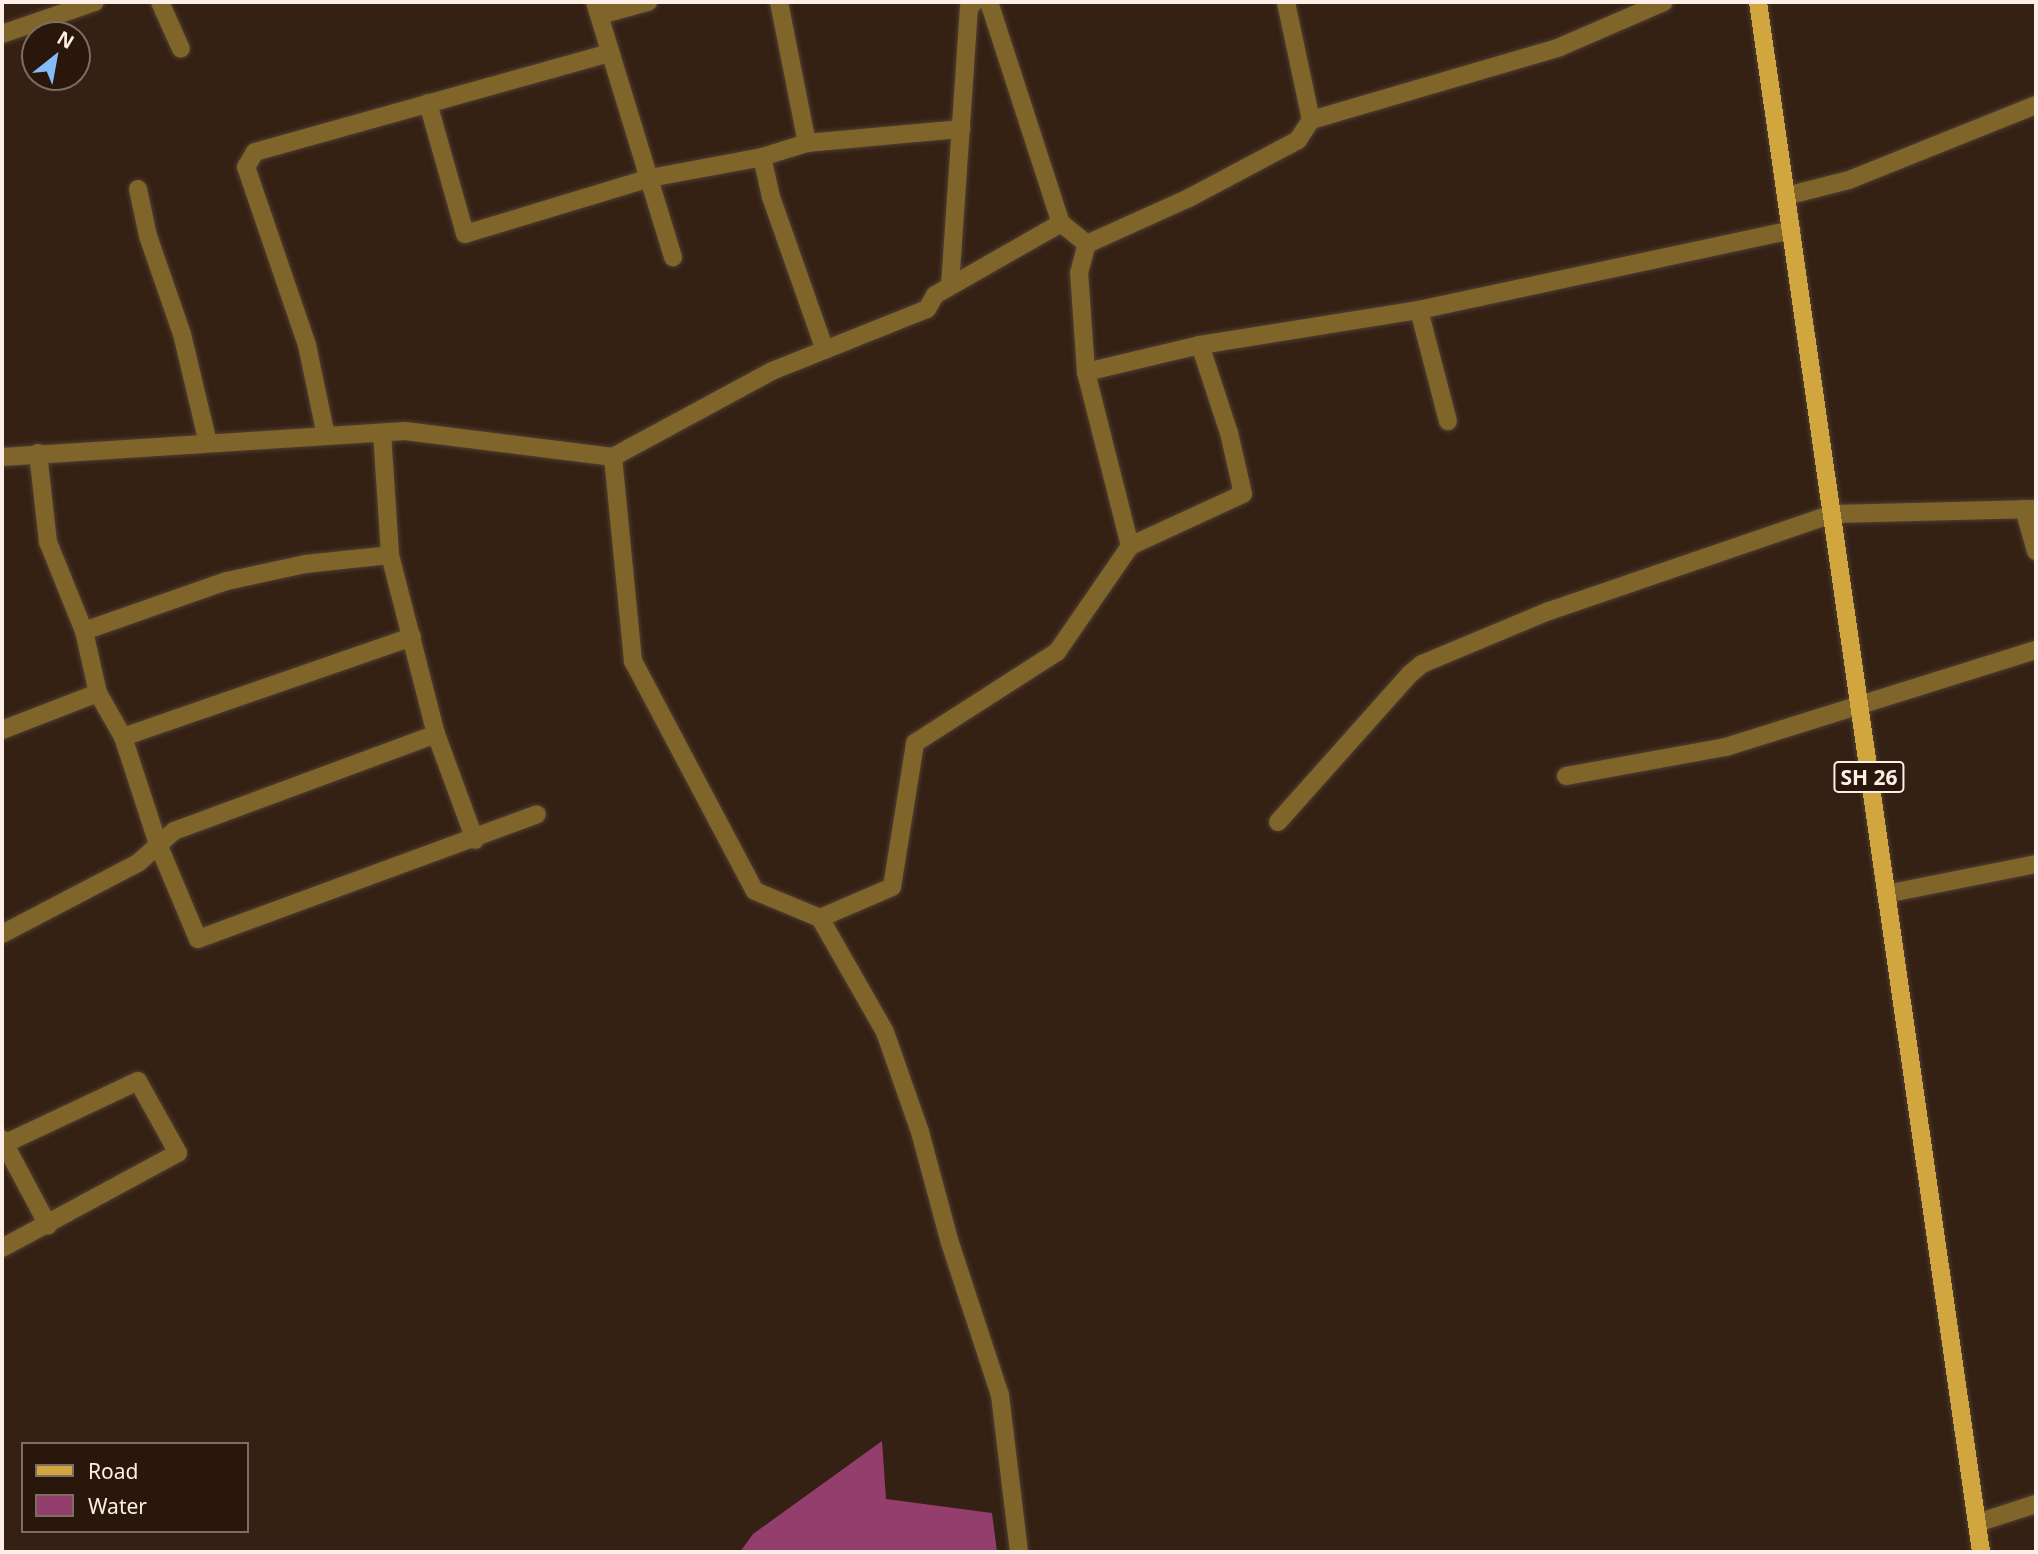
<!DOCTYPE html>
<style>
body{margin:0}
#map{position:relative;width:2038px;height:1554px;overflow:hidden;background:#342114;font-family:"Noto Sans",sans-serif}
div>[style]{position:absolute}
.water>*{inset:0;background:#943e6d}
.roads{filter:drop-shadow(0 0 2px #503e32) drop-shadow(0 0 2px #503e32)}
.minor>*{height:18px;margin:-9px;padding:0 9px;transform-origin:9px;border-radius:9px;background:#7f6529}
.major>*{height:18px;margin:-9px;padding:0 9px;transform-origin:9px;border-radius:9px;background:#d1a63f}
span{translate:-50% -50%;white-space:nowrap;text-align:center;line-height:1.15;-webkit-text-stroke:7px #2a170b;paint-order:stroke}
.shield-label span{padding:2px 5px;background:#2a170b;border:2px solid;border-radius:5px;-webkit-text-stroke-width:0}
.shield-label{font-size:21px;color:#fdefe7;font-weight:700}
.frame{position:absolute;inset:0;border:4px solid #fdefe7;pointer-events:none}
.legend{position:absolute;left:21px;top:1442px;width:228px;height:91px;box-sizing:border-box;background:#2a170b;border:2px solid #7e6d63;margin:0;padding:9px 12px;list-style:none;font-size:21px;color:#fdefe7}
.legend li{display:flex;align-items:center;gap:14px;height:35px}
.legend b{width:35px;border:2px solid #7e6d63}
.north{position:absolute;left:21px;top:21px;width:70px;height:70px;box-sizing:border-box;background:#2a170b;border:2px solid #7e6d63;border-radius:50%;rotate:31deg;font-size:19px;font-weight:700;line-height:28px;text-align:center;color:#fdefe7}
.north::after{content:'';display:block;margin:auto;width:24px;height:32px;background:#84bcfb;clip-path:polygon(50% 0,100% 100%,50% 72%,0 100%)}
</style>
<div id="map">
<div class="water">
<div style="clip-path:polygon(882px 1441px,886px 1499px,992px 1513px,997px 1552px,740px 1552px,753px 1534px)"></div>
</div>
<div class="roads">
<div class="minor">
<div style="left:160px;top:2px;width:51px;rotate:65.9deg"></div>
<div style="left:595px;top:2px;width:267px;rotate:73deg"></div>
<div style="left:779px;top:2px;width:144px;rotate:78.8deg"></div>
<div style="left:989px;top:2px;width:232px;rotate:72deg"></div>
<div style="left:600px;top:15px;width:50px;rotate:-15.2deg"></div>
<div style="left:2px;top:34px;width:98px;rotate:-19deg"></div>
<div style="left:428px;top:103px;width:136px;rotate:74.2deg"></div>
<div style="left:465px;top:234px;width:193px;rotate:-16.8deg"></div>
<div style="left:650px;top:178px;width:114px;rotate:-10.6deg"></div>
<div style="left:762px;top:157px;width:47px;rotate:-17.3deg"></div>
<div style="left:807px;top:143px;width:155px;rotate:-5.2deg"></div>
<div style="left:1311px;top:120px;width:259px;rotate:-16.3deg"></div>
<div style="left:1560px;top:47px;width:113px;rotate:-23.4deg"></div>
<div style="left:762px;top:157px;width:41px;rotate:77.3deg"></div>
<div style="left:771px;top:197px;width:162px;rotate:70.6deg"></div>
<div style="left:138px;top:189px;width:48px;rotate:78deg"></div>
<div style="left:148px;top:236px;width:104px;rotate:70.9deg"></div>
<div style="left:182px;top:334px;width:112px;rotate:76.6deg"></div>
<div style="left:1786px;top:196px;width:65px;rotate:-14.3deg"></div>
<div style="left:1849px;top:180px;width:201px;rotate:-21.9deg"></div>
<div style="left:950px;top:286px;width:279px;rotate:-86.1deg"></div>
<div style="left:969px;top:8px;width:8px;rotate:-50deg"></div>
<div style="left:1419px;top:310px;width:115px;rotate:75.4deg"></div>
<div style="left:1086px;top:372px;width:117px;rotate:-13.3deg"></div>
<div style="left:1200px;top:345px;width:222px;rotate:-9.1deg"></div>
<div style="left:1419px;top:310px;width:381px;rotate:-12.1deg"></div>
<div style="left:382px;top:433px;width:122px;rotate:86.2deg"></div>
<div style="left:390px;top:555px;width:185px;rotate:75.6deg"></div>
<div style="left:436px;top:734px;width:113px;rotate:69.8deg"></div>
<div style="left:326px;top:436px;width:93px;rotate:-101.8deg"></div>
<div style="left:307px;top:345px;width:188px;rotate:-108.9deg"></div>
<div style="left:246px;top:167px;width:17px;rotate:-59deg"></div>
<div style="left:255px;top:152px;width:368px;rotate:-15.6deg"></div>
<div style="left:38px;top:453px;width:90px;rotate:83.6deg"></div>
<div style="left:48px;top:542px;width:96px;rotate:68deg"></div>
<div style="left:84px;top:631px;width:64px;rotate:77.3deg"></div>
<div style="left:98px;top:693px;width:51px;rotate:60.4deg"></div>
<div style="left:123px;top:737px;width:113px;rotate:71.9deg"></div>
<div style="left:158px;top:844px;width:103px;rotate:67.2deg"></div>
<div style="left:198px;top:939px;width:361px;rotate:-20.2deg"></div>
<div style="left:2px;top:457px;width:404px;rotate:-3.7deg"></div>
<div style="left:405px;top:431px;width:210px;rotate:7.1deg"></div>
<div style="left:613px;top:457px;width:181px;rotate:-28.4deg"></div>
<div style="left:772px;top:371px;width:167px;rotate:-21.8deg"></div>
<div style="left:927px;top:309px;width:16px;rotate:-60deg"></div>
<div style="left:935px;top:295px;width:145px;rotate:-29.7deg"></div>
<div style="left:1061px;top:223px;width:33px;rotate:39deg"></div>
<div style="left:1087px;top:244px;width:112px;rotate:-24.3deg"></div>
<div style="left:1189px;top:198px;width:123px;rotate:-28deg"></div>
<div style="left:1298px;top:140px;width:24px;rotate:-57deg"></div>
<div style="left:1311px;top:120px;width:121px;rotate:-102deg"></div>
<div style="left:613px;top:457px;width:205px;rotate:84.4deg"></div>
<div style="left:633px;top:661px;width:260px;rotate:62.1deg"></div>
<div style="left:755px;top:891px;width:70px;rotate:22.6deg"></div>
<div style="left:820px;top:918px;width:78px;rotate:-23.3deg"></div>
<div style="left:892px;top:887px;width:146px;rotate:-80.9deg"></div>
<div style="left:915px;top:743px;width:169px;rotate:-32.7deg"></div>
<div style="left:1057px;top:652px;width:129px;rotate:-55.4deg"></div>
<div style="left:1130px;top:546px;width:179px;rotate:-104.2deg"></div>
<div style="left:1086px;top:372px;width:99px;rotate:-94deg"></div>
<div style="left:1079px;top:273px;width:30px;rotate:-75deg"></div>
<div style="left:2024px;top:509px;width:44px;rotate:74.1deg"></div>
<div style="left:1130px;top:546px;width:124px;rotate:-24.7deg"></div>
<div style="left:1243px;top:494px;width:63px;rotate:-102.9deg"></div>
<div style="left:1229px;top:433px;width:93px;rotate:-108.2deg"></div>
<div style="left:84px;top:631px;width:151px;rotate:-19.3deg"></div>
<div style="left:227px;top:581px;width:80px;rotate:-12.3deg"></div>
<div style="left:305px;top:564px;width:85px;rotate:-6deg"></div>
<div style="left:2px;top:730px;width:103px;rotate:-21.1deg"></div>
<div style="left:123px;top:737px;width:306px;rotate:-19.1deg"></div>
<div style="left:1566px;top:776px;width:163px;rotate:-10.3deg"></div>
<div style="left:1726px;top:747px;width:325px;rotate:-17.4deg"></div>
<div style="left:1278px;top:822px;width:198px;rotate:-48.3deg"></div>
<div style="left:1410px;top:674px;width:16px;rotate:-40deg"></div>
<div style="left:1422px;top:664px;width:138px;rotate:-22.7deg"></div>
<div style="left:1549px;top:611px;width:299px;rotate:-18.9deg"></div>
<div style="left:1832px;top:514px;width:204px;rotate:-1.4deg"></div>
<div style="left:1886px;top:894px;width:153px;rotate:-11.3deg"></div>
<div style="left:820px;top:918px;width:131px;rotate:60.3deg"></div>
<div style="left:885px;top:1032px;width:106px;rotate:70.7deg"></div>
<div style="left:920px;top:1132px;width:115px;rotate:74.9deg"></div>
<div style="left:950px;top:1243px;width:160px;rotate:71.8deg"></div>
<div style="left:1000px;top:1395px;width:158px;rotate:83.1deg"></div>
<div style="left:2px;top:934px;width:153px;rotate:-27.6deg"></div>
<div style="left:138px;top:863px;width:48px;rotate:-41.6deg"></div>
<div style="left:174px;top:831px;width:279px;rotate:-20.3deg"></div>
<div style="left:2px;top:1139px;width:98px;rotate:61.9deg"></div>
<div style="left:2px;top:1248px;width:200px;rotate:-28.4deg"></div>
<div style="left:178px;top:1153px;width:82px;rotate:-119.1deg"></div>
<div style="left:138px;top:1081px;width:148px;rotate:154.8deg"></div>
<div style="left:1977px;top:1523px;width:62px;rotate:-17.9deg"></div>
</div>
<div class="major">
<div style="left:1758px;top:2px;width:1566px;rotate:81.81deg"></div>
</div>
</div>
<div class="shield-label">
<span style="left:1869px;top:777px">SH 26</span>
</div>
<div class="frame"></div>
<ul class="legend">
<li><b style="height:9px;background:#d1a63f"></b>Road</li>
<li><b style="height:19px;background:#943e6d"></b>Water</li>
</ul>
<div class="north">N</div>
</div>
